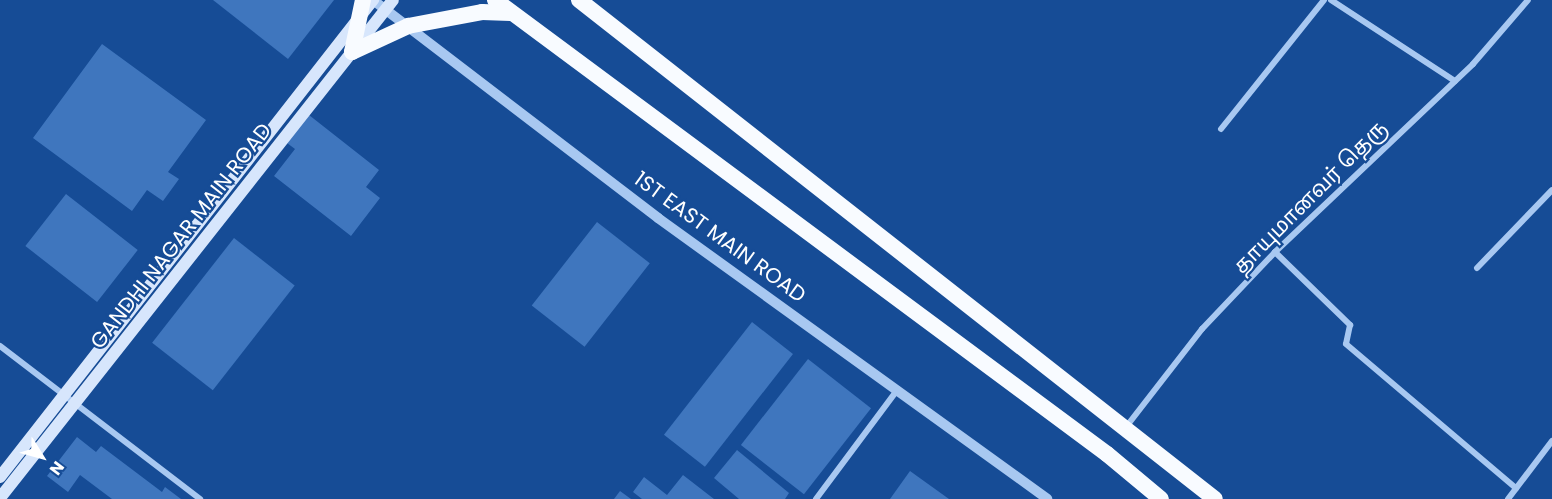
<!DOCTYPE html>
<meta charset="utf-8">
<style>
body{margin:0}
#map{position:relative;width:1552px;height:499px;overflow:hidden;background:#164c96;font-family:Poppins,"Noto Sans Tamil",sans-serif}
div>[style]{position:absolute}
.building>*{inset:0;background:#3f76be;transform-origin:0 0}
.minor>*{height:6px;margin:-3px;padding:0 3px;transform-origin:3px;border-radius:3px;background:#a8c8f1}
.tertiary>*{height:10px;margin:-5px;padding:0 5px;transform-origin:5px;border-radius:5px;background:#a8c8f1}
.secondary>*{height:12px;margin:-6px;padding:0 6px;transform-origin:6px;border-radius:6px;background:#d7e6fc}
.trunk>*{height:16px;margin:-8px;padding:0 8px;transform-origin:8px;border-radius:8px;background:#f8fbff}
span{translate:-50% -50%;white-space:nowrap;text-align:center;line-height:1.15;-webkit-text-stroke:4.5px #164c96;paint-order:stroke}
.street-label{font-size:21px;color:#fff}
.north{position:absolute;left:12px;top:427px;width:60px;height:60px;-webkit-text-stroke:4px #164c96;paint-order:stroke;rotate:127deg;font-size:16px;font-weight:700;line-height:24px;text-align:center;color:#fff}
.north::after{content:'';display:block;margin:auto;width:21px;height:27px;background:#fff;clip-path:polygon(50% 0,100% 100%,50% 72%,0 100%)}
</style>
<div id="map">
<div class="building">
<div style="clip-path:polygon(213px 0,334px 0,288px 59px)"></div>
<div style="clip-path:polygon(102px 44px,206px 120px,168px 172px,179px 179px,163px 201px,147px 190px,132px 211px,33px 138px)"></div>
<div style="clip-path:polygon(309px 115px,379px 170px,366px 187px,380px 198px,351px 236px,274px 176px,295px 149px,287px 143px)"></div>
<div style="left:66px;top:194px;width:91px;height:66px;rotate:38deg"></div>
<div style="left:597px;top:222px;width:67px;height:106px;rotate:38deg"></div>
<div style="left:234px;top:238px;width:77px;height:133px;rotate:38deg"></div>
<div style="left:752px;top:322px;width:52px;height:143px;rotate:38deg"></div>
<div style="left:808px;top:359px;width:80px;height:109px;rotate:38deg"></div>
<div style="clip-path:polygon(77px 437px,96px 452px,101px 446px,162px 492px,165px 487px,181px 499px,112px 499px,80px 475px,68px 492px,47px 476px)"></div>
<div style="clip-path:polygon(737px 450px,789px 493px,785px 499px,739px 499px,714px 478px)"></div>
<div style="clip-path:polygon(910px 471px,949px 499px,890px 499px)"></div>
<div style="clip-path:polygon(683px 475px,714px 499px,642px 499px,633px 492px,644px 477px,667px 495px)"></div>
<div style="clip-path:polygon(620px 491px,631px 499px,614px 499px)"></div>
</div>
<div class="minor">
<div style="left:1331px;top:0;width:148px;rotate:33.2deg"></div>
<div style="left:1221px;top:129px;width:165px;rotate:-51.4deg"></div>
<div style="left:1275px;top:252px;width:105px;rotate:44.2deg"></div>
<div style="left:1350px;top:325px;width:19px;rotate:102deg"></div>
<div style="left:1346px;top:344px;width:223px;rotate:40.3deg"></div>
<div style="left:1477px;top:268px;width:108px;rotate:-46.1deg"></div>
<div style="left:0;top:346px;width:252px;rotate:37.4deg"></div>
<div style="left:1126px;top:427px;width:124px;rotate:-52.2deg"></div>
<div style="left:1202px;top:329px;width:106px;rotate:-46.5deg"></div>
<div style="left:1275px;top:252px;width:273px;rotate:-43.5deg"></div>
<div style="left:1473px;top:64px;width:84px;rotate:-49.3deg"></div>
<div style="left:816px;top:499px;width:137px;rotate:-53.3deg"></div>
<div style="left:1508px;top:499px;width:73px;rotate:-52.8deg"></div>
</div>
<div class="tertiary">
<div style="left:373px;top:0;width:359px;rotate:37.4deg"></div>
<div style="left:658px;top:218px;width:480px;rotate:35.8deg"></div>
</div>
<div class="secondary">
<div style="left:0;top:477px;width:606px;rotate:-51.98deg"></div>
<div style="left:0;top:498px;width:634px;rotate:-51.72deg"></div>
</div>
<div class="trunk">
<div style="left:495px;top:0;width:762px;rotate:36.57deg"></div>
<div style="left:1107px;top:454px;width:70px;rotate:39.8deg"></div>
<div style="left:579px;top:0;width:808px;rotate:38.12deg"></div>
<div style="left:352px;top:52px;width:62px;rotate:-24.9deg"></div>
<div style="left:408px;top:26px;width:75px;rotate:-10.7deg"></div>
<div style="left:482px;top:12px;width:29px;rotate:2deg"></div>
<div style="left:352px;top:52px;width:53px;rotate:-78.1deg"></div>
</div>
<div class="street-label">
<span style="left:1310px;top:197px;rotate:-45deg">தாயுமானவர் தெரு</span>
<span style="left:181px;top:236px;rotate:-52deg">GANDHI NAGAR MAIN ROAD</span>
<span style="left:720px;top:237px;rotate:36deg">1ST EAST MAIN ROAD</span>
</div>
<div class="north">N</div>
</div>
